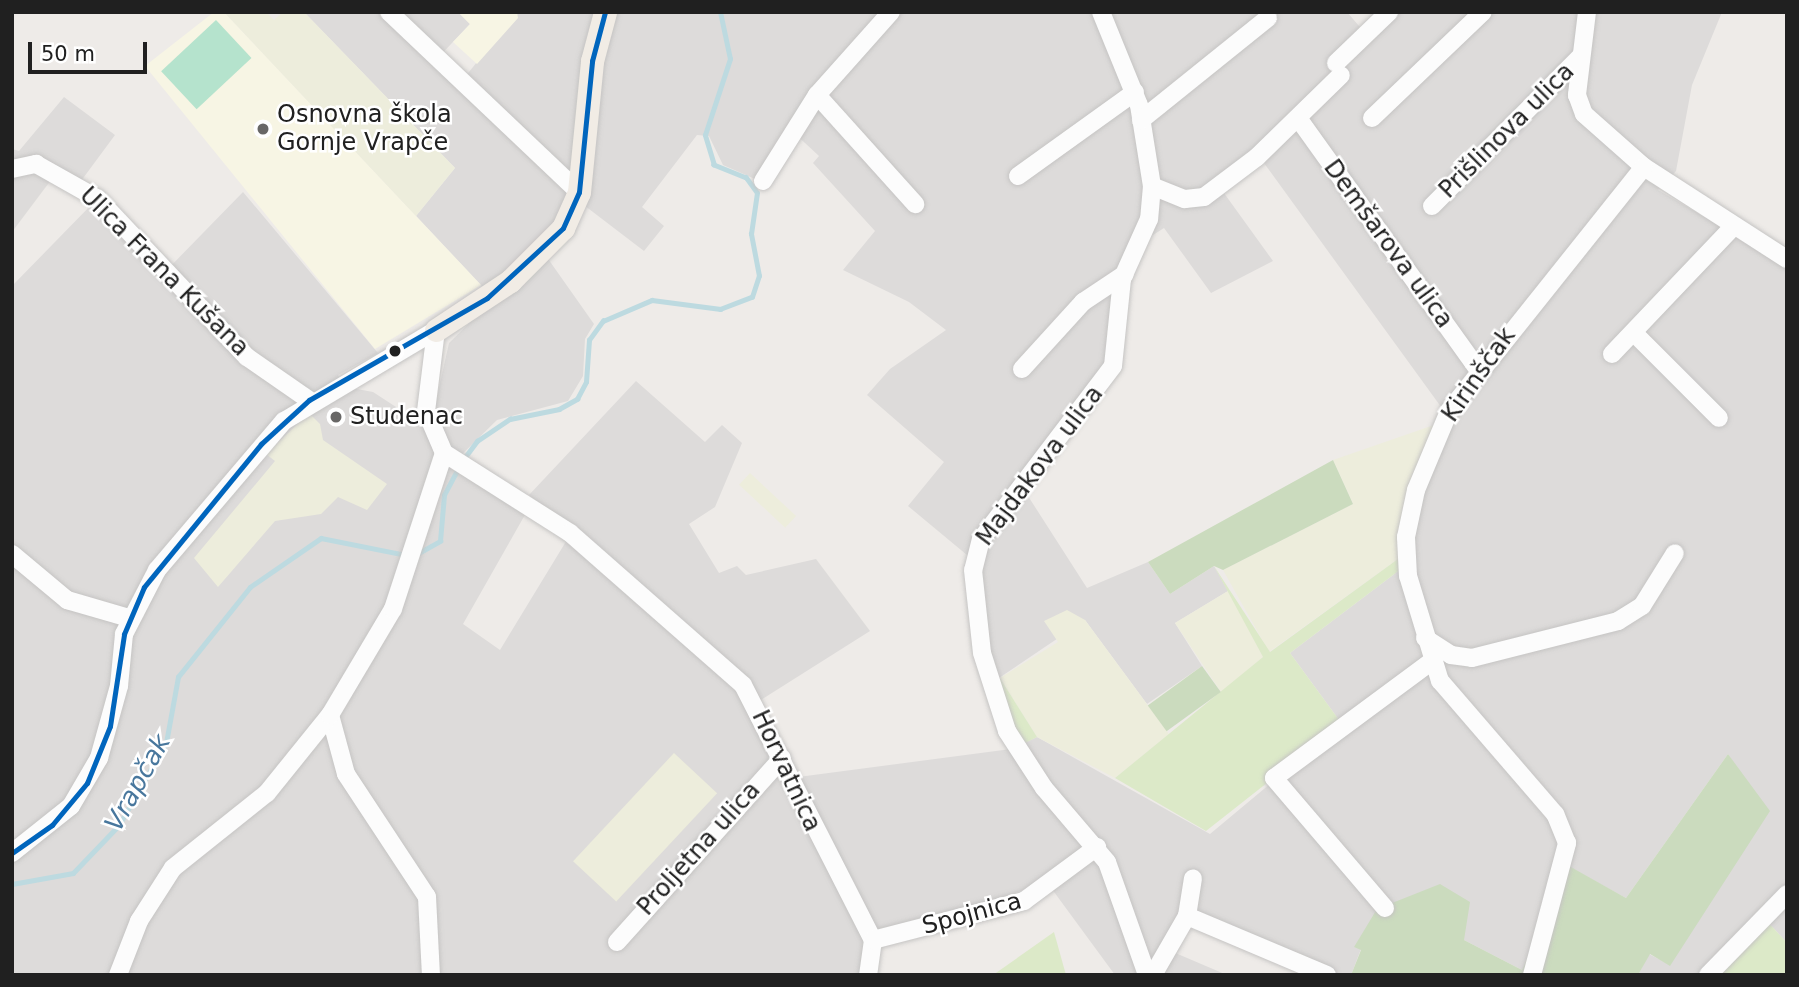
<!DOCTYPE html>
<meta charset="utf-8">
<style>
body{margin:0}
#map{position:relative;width:1799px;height:987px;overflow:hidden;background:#eeebe8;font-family:"DejaVu Sans",sans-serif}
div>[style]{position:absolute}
.residential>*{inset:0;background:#dddbda}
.education>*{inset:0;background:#f7f5e4}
.farmland>*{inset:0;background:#ededdc;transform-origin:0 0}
.grass>*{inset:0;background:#dce9c8}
.forest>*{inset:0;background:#cbdbbe;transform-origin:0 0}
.pitch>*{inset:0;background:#b5e3cd;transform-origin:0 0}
.stream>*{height:4.5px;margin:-2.25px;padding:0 2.25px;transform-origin:2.25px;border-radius:2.25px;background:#bddae0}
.roads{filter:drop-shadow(0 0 2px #c5c4c3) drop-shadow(0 0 2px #c5c4c3)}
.minor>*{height:18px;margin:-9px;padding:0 9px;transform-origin:9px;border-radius:9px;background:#fcfcfc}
.major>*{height:23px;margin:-11.5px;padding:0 11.5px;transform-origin:11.5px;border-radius:11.5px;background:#f1ece5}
.bus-1>*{height:5px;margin:-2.5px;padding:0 2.5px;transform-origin:2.5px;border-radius:2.5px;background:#0065bd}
.dots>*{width:19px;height:19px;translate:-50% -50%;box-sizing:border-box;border:4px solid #fff;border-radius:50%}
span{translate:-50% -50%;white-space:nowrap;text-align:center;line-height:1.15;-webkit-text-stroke:5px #fff;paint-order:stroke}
.poi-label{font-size:24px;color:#202020}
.left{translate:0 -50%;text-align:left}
.street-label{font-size:24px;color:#202020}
.water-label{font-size:26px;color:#48779d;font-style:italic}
.frame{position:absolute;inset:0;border:14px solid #202020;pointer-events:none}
.scale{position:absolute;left:28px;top:42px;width:119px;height:32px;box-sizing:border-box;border:4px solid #202020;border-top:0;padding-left:9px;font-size:21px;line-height:24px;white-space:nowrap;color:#202020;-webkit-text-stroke:5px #fff;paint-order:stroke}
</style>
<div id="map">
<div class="residential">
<div style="clip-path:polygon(evenodd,304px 12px,458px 12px,470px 24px,433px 63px,457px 87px,517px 12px,1347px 12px,1371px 40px,1389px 12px,1722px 12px,1692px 85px,1676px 171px,1658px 190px,1787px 265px,1787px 943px,1767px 921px,1700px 975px,1638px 975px,1649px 954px,1670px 965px,1714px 894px,1740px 773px,1728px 754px,1626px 898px,1569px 867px,1522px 970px,1464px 940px,1355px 947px,1361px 949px,1351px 975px,1314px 975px,1182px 919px,1166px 949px,1227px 975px,1115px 975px,1046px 881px,868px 950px,861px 975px,12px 975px,12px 286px,94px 202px,163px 274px,243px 192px,378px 353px,338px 375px,346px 387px,373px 392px,413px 418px,437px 397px,449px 343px,494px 299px,416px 216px,455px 168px,304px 12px,791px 130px,819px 156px,813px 163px,875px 231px,843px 270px,909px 302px,946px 330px,890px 369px,867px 395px,944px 462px,908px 506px,979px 565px,993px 682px,1085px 620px,1147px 704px,1202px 666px,1175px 623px,1228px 591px,1214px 566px,1170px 594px,1148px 562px,1087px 588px,1019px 482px,1110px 359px,1142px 231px,1153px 235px,1164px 228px,1211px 293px,1273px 261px,1216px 182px,1256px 152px,1452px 422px,1425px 482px,1413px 549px,1401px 569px,1290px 653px,1342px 724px,1210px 834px,1037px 737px,1011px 749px,783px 779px,748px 708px,870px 631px,816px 559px,746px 575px,737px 566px,719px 573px,689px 524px,715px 507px,742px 443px,722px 425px,705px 442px,636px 381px,529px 495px,573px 530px,500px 650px,463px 624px,526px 513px,450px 466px,497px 420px,568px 401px,583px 376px,585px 339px,594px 324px,539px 246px,572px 196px,644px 251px,664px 226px,642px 207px,697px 135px,709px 136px,723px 165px,755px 179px,791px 130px)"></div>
<div style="clip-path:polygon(64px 97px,115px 135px,81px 181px,60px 168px,12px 232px,12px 149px,19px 151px)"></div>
</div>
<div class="education">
<div style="clip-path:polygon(214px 12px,224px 12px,481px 285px,375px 349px,145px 66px)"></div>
<div style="clip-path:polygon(458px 12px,517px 12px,518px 18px,477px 64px,453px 42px,470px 24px)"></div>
</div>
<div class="farmland">
<div style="clip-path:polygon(224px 12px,266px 12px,274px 20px,283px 12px,304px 12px,455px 168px,416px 216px)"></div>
<div style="clip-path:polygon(309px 413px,320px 424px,323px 440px,387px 484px,367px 510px,338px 497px,321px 514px,275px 521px,218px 587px,194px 558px,275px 461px,266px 454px)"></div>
<div style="clip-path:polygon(1434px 425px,1398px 559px,1269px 652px,1223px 570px,1353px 504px,1333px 460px)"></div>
<div style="left:750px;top:473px;width:63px;height:16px;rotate:43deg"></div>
<div style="clip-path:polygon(1228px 591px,1263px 657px,1221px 692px,1175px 623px)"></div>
<div style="clip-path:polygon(1067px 610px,1085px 620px,1169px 734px,1115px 778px,1037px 737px,1000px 678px,1058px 642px,1044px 621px)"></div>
<div style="left:674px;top:753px;width:59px;height:148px;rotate:43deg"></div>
</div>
<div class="grass">
<div style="clip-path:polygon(1398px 559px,1401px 569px,1290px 653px,1342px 724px,1206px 831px,1115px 778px,1263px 657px,1214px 566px,1270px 652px)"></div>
<div style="clip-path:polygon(1000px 678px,1037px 737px,1021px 745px,993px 683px)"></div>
<div style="clip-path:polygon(1767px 921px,1787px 943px,1787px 975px,1714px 975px)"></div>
<div style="clip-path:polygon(1054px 932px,1066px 975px,993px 975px)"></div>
</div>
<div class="forest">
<div style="clip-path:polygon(1333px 460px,1353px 504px,1223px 570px,1214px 566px,1170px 594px,1148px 562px)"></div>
<div style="left:1202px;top:666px;width:32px;height:67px;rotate:54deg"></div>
<div style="clip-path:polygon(1728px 754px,1770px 811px,1670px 966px,1650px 954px,1638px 975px,1351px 975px,1361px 950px,1354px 947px,1377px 909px,1440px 884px,1470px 902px,1464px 940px,1522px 970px,1569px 866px,1626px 898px)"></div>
</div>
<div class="pitch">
<div style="left:216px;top:20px;width:52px;height:75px;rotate:47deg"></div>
</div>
<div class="stream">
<div style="left:462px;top:461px;width:25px;rotate:-53deg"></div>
<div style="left:477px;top:441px;width:40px;rotate:-34deg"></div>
<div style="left:510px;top:419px;width:50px;rotate:-11.5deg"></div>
<div style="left:559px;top:409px;width:21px;rotate:-29deg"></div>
<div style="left:577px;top:399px;width:19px;rotate:-62deg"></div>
<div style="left:586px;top:382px;width:42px;rotate:-85.9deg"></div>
<div style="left:589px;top:340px;width:24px;rotate:-54deg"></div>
<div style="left:603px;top:321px;width:53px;rotate:-23.2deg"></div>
<div style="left:652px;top:300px;width:69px;rotate:7.5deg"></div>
<div style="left:720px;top:309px;width:34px;rotate:-21deg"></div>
<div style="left:752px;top:297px;width:22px;rotate:-72deg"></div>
<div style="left:759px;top:276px;width:43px;rotate:-100.8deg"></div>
<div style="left:751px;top:234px;width:41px;rotate:-81.7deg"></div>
<div style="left:757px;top:193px;width:19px;rotate:-126deg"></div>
<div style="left:746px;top:178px;width:35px;rotate:-158deg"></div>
<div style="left:714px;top:165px;width:31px;rotate:-107deg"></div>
<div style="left:705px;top:135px;width:80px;rotate:-71.8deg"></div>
<div style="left:730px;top:59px;width:48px;rotate:-102deg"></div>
<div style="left:415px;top:555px;width:29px;rotate:-29deg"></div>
<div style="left:440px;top:541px;width:46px;rotate:-85deg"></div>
<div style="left:444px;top:495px;width:30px;rotate:-62deg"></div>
<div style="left:12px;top:884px;width:62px;rotate:-10.2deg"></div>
<div style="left:73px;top:873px;width:66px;rotate:-46.2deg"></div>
<div style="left:119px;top:825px;width:95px;rotate:-60.2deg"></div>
<div style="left:166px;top:743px;width:67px;rotate:-79.7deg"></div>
<div style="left:178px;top:677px;width:115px;rotate:-51.3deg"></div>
<div style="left:250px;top:587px;width:86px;rotate:-34.6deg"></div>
<div style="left:321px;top:538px;width:87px;rotate:11.3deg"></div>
</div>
<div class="roads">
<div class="minor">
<div style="left:389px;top:12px;width:262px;rotate:43.5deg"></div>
<div style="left:1101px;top:12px;width:100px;rotate:67.8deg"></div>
<div style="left:1139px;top:105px;width:82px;rotate:80.9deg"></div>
<div style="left:1152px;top:186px;width:33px;rotate:95deg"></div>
<div style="left:1149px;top:219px;width:66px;rotate:114.2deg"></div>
<div style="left:1122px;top:279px;width:87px;rotate:95.9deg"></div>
<div style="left:1113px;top:366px;width:218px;rotate:127.3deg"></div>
<div style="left:981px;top:539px;width:32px;rotate:104deg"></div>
<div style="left:973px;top:570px;width:83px;rotate:83.8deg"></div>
<div style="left:982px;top:653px;width:82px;rotate:72.2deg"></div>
<div style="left:1007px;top:731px;width:68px;rotate:57deg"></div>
<div style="left:1044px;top:788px;width:97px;rotate:49.6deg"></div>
<div style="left:1107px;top:862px;width:120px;rotate:70.5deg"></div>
<div style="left:1587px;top:12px;width:84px;rotate:96.9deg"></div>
<div style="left:1577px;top:95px;width:20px;rotate:70deg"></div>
<div style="left:1584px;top:114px;width:80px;rotate:41.5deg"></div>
<div style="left:1644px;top:167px;width:170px;rotate:32.8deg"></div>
<div style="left:1336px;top:63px;width:74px;rotate:-43.9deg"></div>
<div style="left:817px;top:95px;width:147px;rotate:48deg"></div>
<div style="left:1298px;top:118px;width:309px;rotate:54.4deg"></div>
<div style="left:1372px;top:118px;width:153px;rotate:-43.7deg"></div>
<div style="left:1141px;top:120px;width:163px;rotate:-38.8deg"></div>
<div style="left:12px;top:169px;width:25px;rotate:-12deg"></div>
<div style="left:36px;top:164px;width:71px;rotate:29.4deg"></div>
<div style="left:98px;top:199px;width:217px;rotate:46.7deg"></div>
<div style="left:247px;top:357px;width:75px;rotate:34.7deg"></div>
<div style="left:1018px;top:176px;width:144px;rotate:-35.7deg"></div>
<div style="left:763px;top:181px;width:102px;rotate:-57.9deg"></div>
<div style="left:817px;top:95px;width:111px;rotate:-48.3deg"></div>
<div style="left:1152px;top:186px;width:35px;rotate:22deg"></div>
<div style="left:1185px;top:199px;width:19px;rotate:-6deg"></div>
<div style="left:1204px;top:197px;width:66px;rotate:-37deg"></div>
<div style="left:1257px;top:157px;width:117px;rotate:-44.3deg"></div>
<div style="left:1432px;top:206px;width:211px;rotate:-45.2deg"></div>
<div style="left:436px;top:330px;width:82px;rotate:97deg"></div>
<div style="left:426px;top:411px;width:46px;rotate:66.8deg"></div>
<div style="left:444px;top:453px;width:149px;rotate:32.4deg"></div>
<div style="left:570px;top:533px;width:230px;rotate:41.3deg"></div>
<div style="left:743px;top:685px;width:286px;rotate:63deg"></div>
<div style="left:873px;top:940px;width:35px;rotate:98deg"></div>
<div style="left:1634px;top:333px;width:120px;rotate:45deg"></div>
<div style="left:1612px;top:354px;width:175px;rotate:-46.4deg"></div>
<div style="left:1022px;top:369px;width:91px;rotate:-47.7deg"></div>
<div style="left:1083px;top:302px;width:50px;rotate:-33.7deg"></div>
<div style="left:12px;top:554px;width:72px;rotate:39.9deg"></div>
<div style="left:67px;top:600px;width:65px;rotate:16.2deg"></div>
<div style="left:1425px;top:638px;width:31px;rotate:33deg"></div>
<div style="left:1451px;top:655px;width:21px;rotate:8deg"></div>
<div style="left:1472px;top:658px;width:151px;rotate:-14.2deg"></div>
<div style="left:1618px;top:621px;width:28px;rotate:-32deg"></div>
<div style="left:1642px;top:606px;width:62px;rotate:-58.1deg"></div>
<div style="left:330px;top:715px;width:61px;rotate:74.8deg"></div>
<div style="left:346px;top:774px;width:147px;rotate:56.6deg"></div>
<div style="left:427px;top:897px;width:78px;rotate:87.1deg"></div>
<div style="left:12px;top:853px;width:75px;rotate:-38.5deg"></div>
<div style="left:71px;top:806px;width:56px;rotate:-59.7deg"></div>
<div style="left:99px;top:758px;width:75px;rotate:-74.5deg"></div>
<div style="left:119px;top:686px;width:52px;rotate:-84.5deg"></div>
<div style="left:124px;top:634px;width:72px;rotate:-62.7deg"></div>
<div style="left:157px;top:570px;width:196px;rotate:-49.6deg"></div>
<div style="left:284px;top:421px;width:177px;rotate:-30.9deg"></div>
<div style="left:1385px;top:908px;width:171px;rotate:-130.5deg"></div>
<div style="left:1274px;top:778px;width:197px;rotate:-36.5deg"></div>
<div style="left:1187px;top:916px;width:152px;rotate:22.9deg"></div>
<div style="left:873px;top:940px;width:156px;rotate:-14.5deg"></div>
<div style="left:1024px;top:901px;width:91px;rotate:-36.5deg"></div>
<div style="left:617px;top:942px;width:247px;rotate:-48.1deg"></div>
<div style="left:118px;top:975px;width:58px;rotate:-68.7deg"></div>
<div style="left:139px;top:921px;width:63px;rotate:-57.3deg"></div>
<div style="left:173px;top:868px;width:120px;rotate:-38.6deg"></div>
<div style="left:267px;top:793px;width:100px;rotate:-51.1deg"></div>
<div style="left:330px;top:715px;width:123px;rotate:-59.3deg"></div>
<div style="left:393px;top:609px;width:164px;rotate:-71.9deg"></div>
<div style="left:1153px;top:975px;width:68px;rotate:-60deg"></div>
<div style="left:1187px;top:916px;width:38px;rotate:-81deg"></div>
<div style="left:1532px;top:975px;width:137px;rotate:-75.1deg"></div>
<div style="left:1567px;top:843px;width:31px;rotate:-112deg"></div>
<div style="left:1555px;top:814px;width:176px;rotate:-130.8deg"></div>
<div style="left:1440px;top:681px;width:110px;rotate:-106.9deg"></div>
<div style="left:1408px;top:576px;width:39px;rotate:-93deg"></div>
<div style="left:1406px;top:537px;width:48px;rotate:-78deg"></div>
<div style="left:1416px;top:490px;width:86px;rotate:-67.3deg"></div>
<div style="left:1449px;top:411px;width:312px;rotate:-51.4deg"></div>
<div style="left:1708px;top:975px;width:113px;rotate:-45.7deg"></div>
</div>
<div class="major">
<div style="left:436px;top:330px;width:89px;rotate:-33.5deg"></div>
<div style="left:510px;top:281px;width:75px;rotate:-45deg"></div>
<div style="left:563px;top:228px;width:39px;rotate:-66deg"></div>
<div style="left:579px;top:192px;width:132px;rotate:-84.3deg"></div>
<div style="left:592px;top:61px;width:51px;rotate:-75.1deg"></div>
</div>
</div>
<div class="bus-1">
<div style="left:12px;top:853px;width:49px;rotate:-35deg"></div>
<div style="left:52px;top:825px;width:55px;rotate:-50.2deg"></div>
<div style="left:87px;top:783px;width:61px;rotate:-68deg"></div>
<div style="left:110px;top:726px;width:93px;rotate:-81.3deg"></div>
<div style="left:124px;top:634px;width:51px;rotate:-66.9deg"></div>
<div style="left:144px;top:587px;width:185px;rotate:-50.7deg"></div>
<div style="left:261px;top:444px;width:65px;rotate:-42.5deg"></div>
<div style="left:309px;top:400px;width:205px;rotate:-29.8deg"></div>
<div style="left:487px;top:298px;width:103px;rotate:-42.6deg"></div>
<div style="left:563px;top:228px;width:39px;rotate:-66deg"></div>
<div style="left:579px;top:192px;width:132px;rotate:-84.3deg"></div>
<div style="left:592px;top:61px;width:51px;rotate:-75.1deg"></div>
</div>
<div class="dots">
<div style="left:263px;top:129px;background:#686766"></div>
<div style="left:395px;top:351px;background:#202020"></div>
<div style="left:336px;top:417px;background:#686766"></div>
</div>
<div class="poi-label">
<span class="left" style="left:277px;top:129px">Osnovna škola<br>Gornje Vrapče</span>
<span class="left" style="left:350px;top:417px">Studenac</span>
</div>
<div class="street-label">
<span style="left:1507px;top:131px;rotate:-45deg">Prišlinova ulica</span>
<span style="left:1388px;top:244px;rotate:54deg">Demšarova ulica</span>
<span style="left:164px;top:272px;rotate:45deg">Ulica Frana Kušana</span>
<span style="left:1479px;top:375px;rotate:-55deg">Kirinščak</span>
<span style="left:1040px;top:466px;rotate:-53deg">Majdakova ulica</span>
<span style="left:786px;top:771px;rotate:65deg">Horvatnica</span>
<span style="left:699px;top:849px;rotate:-48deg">Proljetna ulica</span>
<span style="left:972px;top:914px;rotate:-15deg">Spojnica</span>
</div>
<div class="water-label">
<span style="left:138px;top:783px;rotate:-61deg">Vrapčak</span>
</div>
<div class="frame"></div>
<div class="scale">50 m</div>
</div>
